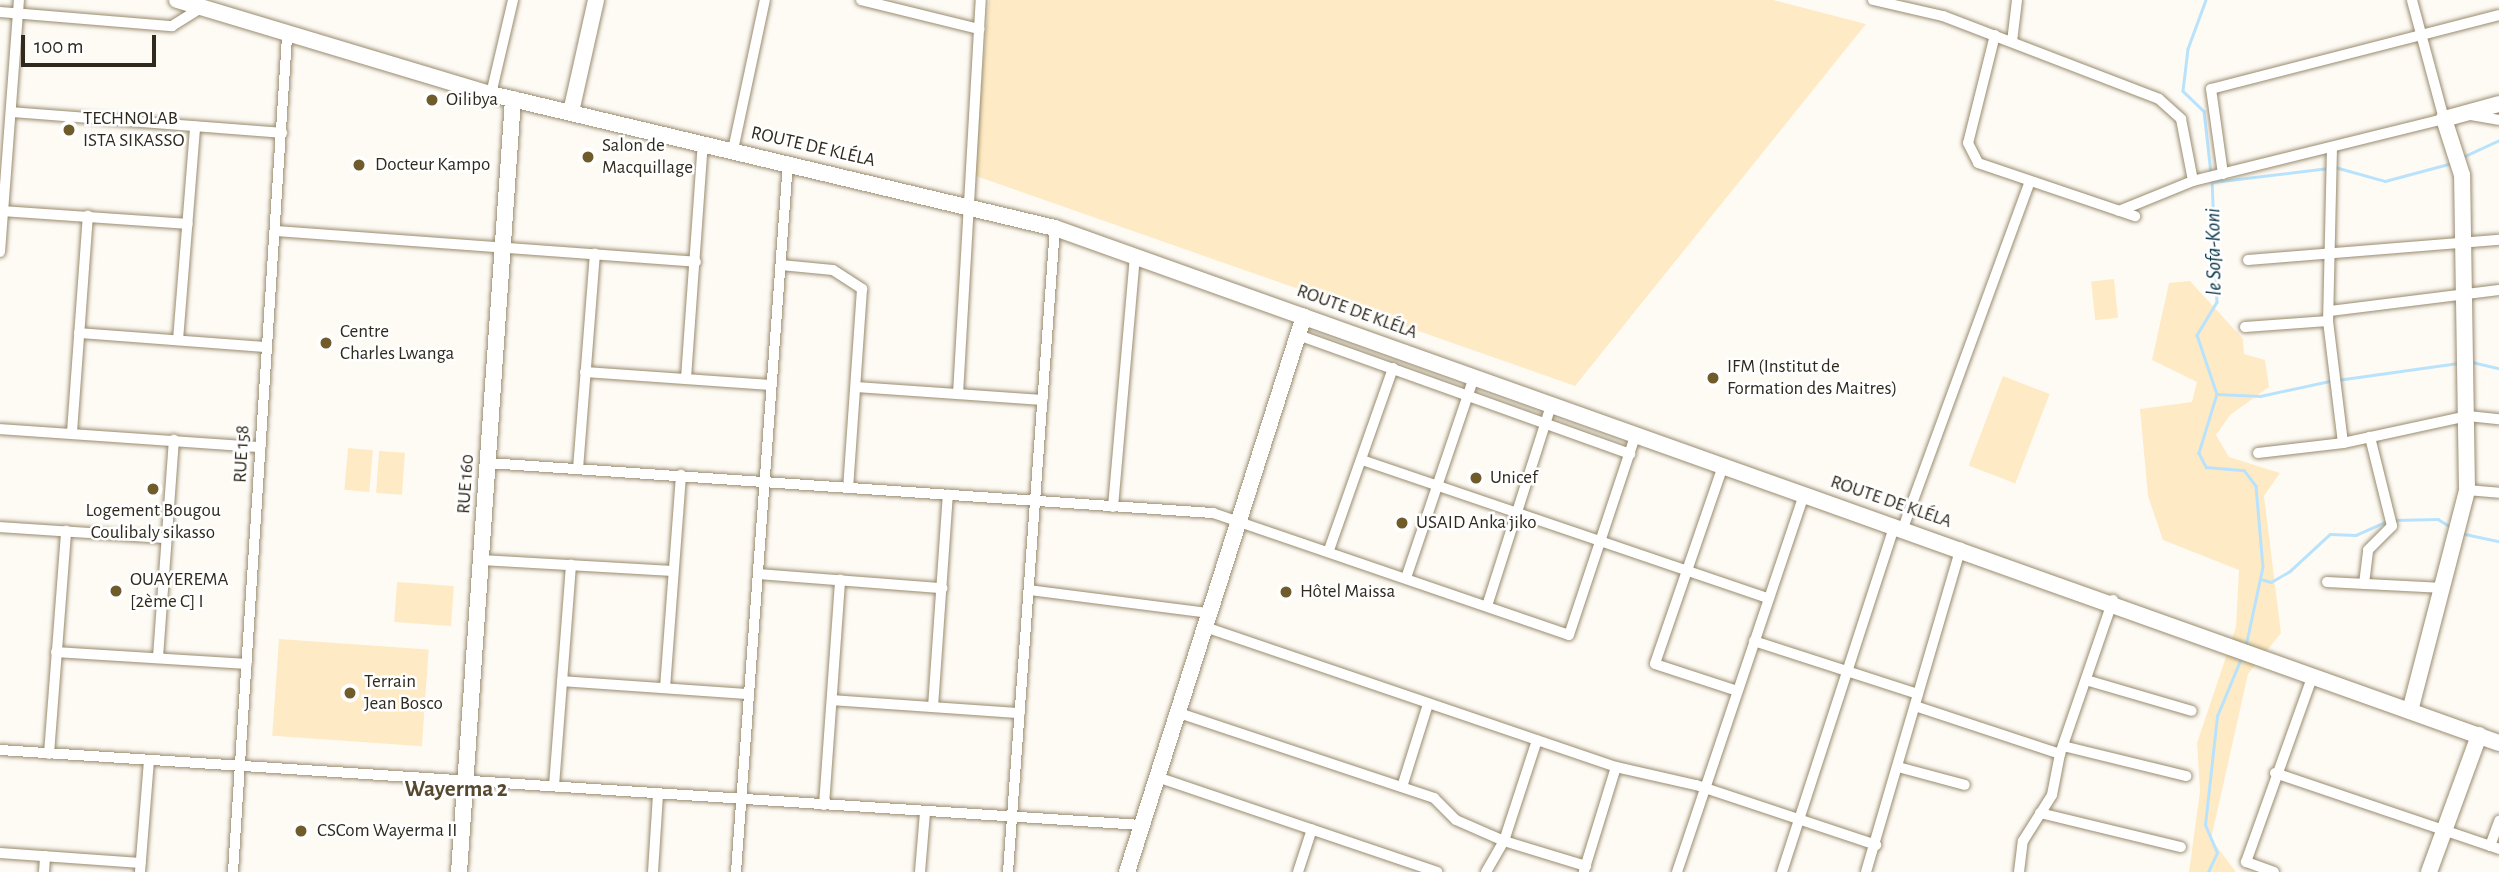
<!DOCTYPE html>
<meta charset="utf-8">
<style>
body{margin:0}
#map{position:relative;width:2499px;height:872px;overflow:hidden;background:#fefbf5;font-family:"Alegreya Sans",sans-serif}
div>[style]{position:absolute}
.green>*{inset:0;background:#feebc5;transform-origin:0 0}
.stream>*{height:2.5px;margin:-1.25px;padding:0 1.25px;transform-origin:1.25px;border-radius:1.25px;background:#b9e3fc}
.roads{filter:drop-shadow(0 0 2px #998b6e) drop-shadow(0 0 2px #998b6e)}
.street>*{height:10px;margin:-5px;padding:0 5px;transform-origin:5px;border-radius:5px;background:#fff}
.secondary>*{height:16px;margin:-8px;padding:0 8px;transform-origin:8px;border-radius:8px;background:#fff}
.dots>*{width:19px;height:19px;translate:-50% -50%;box-sizing:border-box;border:4px solid #fff;border-radius:50%}
span{translate:-50% -50%;white-space:nowrap;text-align:center;line-height:1.15;-webkit-text-stroke:5px #fff;paint-order:stroke}
.poi-label{font-size:19px;color:#302a1e}
.left{translate:0 -50%;text-align:left}
.street-label{font-size:19px;color:#302a1e}
.water-label{font-size:21px;color:#002f44;font-style:italic}
.quarter-label{font-size:23px;color:#57492f;font-weight:700}
.scale{position:absolute;left:21px;top:35px;width:135px;height:32px;box-sizing:border-box;border:4px solid #302a1e;border-top:0;padding-left:9px;font-size:21px;line-height:24px;white-space:nowrap;color:#302a1e;-webkit-text-stroke:5px #fff;paint-order:stroke}
</style>
<div id="map">
<div class="green">
<div style="clip-path:polygon(989px 0,1773px 0,1866px 24px,1575px 386px,973px 175px)"></div>
<div style="left:2114px;top:279px;width:39px;height:23px;rotate:84deg"></div>
<div style="clip-path:polygon(2190px 281px,2243px 339px,2244px 354px,2265px 360px,2269px 387px,2230px 415px,2216px 435px,2229px 457px,2280px 473px,2264px 496px,2281px 633px,2248px 674px,2211px 839px,2236px 872px,2189px 872px,2200px 791px,2197px 743px,2236px 627px,2239px 570px,2163px 540px,2148px 496px,2140px 409px,2192px 402px,2197px 382px,2152px 360px,2169px 283px)"></div>
<div style="left:2003px;top:376px;width:50px;height:96px;rotate:21deg"></div>
<div style="left:348px;top:448px;width:25px;height:42px;rotate:5deg"></div>
<div style="left:379px;top:451px;width:26px;height:42px;rotate:4deg"></div>
<div style="left:397px;top:582px;width:57px;height:40px;rotate:4deg"></div>
<div style="left:279px;top:639px;width:150px;height:97px;rotate:4deg"></div>
</div>
<div class="stream">
<div style="left:2206px;top:0;width:52px;rotate:110.2deg"></div>
<div style="left:2188px;top:49px;width:42px;rotate:96.8deg"></div>
<div style="left:2183px;top:91px;width:29px;rotate:44deg"></div>
<div style="left:2204px;top:111px;width:62px;rotate:83.6deg"></div>
<div style="left:2465px;top:156px;width:38px;rotate:-25deg"></div>
<div style="left:2335px;top:167px;width:52px;rotate:15.6deg"></div>
<div style="left:2385px;top:181px;width:69px;rotate:-15deg"></div>
<div style="left:2212px;top:179px;width:123px;rotate:87.7deg"></div>
<div style="left:2217px;top:302px;width:39px;rotate:121deg"></div>
<div style="left:2197px;top:335px;width:62px;rotate:71.3deg"></div>
<div style="left:2217px;top:394px;width:62px;rotate:107deg"></div>
<div style="left:2199px;top:453px;width:16px;rotate:63deg"></div>
<div style="left:2206px;top:467px;width:38px;rotate:5deg"></div>
<div style="left:2244px;top:470px;width:20px;rotate:53deg"></div>
<div style="left:2256px;top:486px;width:81px;rotate:85.1deg"></div>
<div style="left:2263px;top:567px;width:81px;rotate:102.1deg"></div>
<div style="left:2213px;top:182px;width:116px;rotate:-6.9deg"></div>
<div style="left:2472px;top:362px;width:28px;rotate:13deg"></div>
<div style="left:2337px;top:380px;width:122px;rotate:-8deg"></div>
<div style="left:2217px;top:394px;width:43px;rotate:2.7deg"></div>
<div style="left:2260px;top:396px;width:72px;rotate:-12.1deg"></div>
<div style="left:2394px;top:520px;width:44px;rotate:-1.3deg"></div>
<div style="left:2438px;top:519px;width:15px;rotate:32deg"></div>
<div style="left:2465px;top:534px;width:35px;rotate:12deg"></div>
<div style="left:2261px;top:579px;width:10px;rotate:17deg"></div>
<div style="left:2271px;top:582px;width:22px;rotate:-30deg"></div>
<div style="left:2290px;top:571px;width:54px;rotate:-42.8deg"></div>
<div style="left:2330px;top:534px;width:26px;rotate:2deg"></div>
<div style="left:2356px;top:535px;width:34px;rotate:-24deg"></div>
<div style="left:2208px;top:872px;width:21px;rotate:-65deg"></div>
<div style="left:2217px;top:853px;width:30px;rotate:-113deg"></div>
<div style="left:2205px;top:825px;width:110px;rotate:-83.7deg"></div>
<div style="left:2217px;top:716px;width:65px;rotate:-67.4deg"></div>
</div>
<div class="roads">
<div class="street">
<div style="left:861px;top:0;width:122px;rotate:13.8deg"></div>
<div style="left:1873px;top:0;width:72px;rotate:12.9deg"></div>
<div style="left:1943px;top:16px;width:231px;rotate:21deg"></div>
<div style="left:2159px;top:99px;width:30px;rotate:42deg"></div>
<div style="left:2181px;top:119px;width:63px;rotate:79deg"></div>
<div style="left:0;top:12px;width:173px;rotate:4.7deg"></div>
<div style="left:172px;top:26px;width:34px;rotate:-32deg"></div>
<div style="left:1995px;top:35px;width:111px;rotate:104deg"></div>
<div style="left:1968px;top:143px;width:22px;rotate:63deg"></div>
<div style="left:1978px;top:163px;width:166px;rotate:18.7deg"></div>
<div style="left:2012px;top:42px;width:42px;rotate:-83.2deg"></div>
<div style="left:491px;top:94px;width:97px;rotate:-76.8deg"></div>
<div style="left:11px;top:112px;width:272px;rotate:4.4deg"></div>
<div style="left:2471px;top:115px;width:28px;rotate:10deg"></div>
<div style="left:2332px;top:147px;width:174px;rotate:91.3deg"></div>
<div style="left:2328px;top:321px;width:123px;rotate:83deg"></div>
<div style="left:733px;top:150px;width:153px;rotate:-78deg"></div>
<div style="left:2223px;top:174px;width:86px;rotate:-98deg"></div>
<div style="left:2211px;top:89px;width:297px;rotate:-14.4deg"></div>
<div style="left:3px;top:211px;width:185px;rotate:4deg"></div>
<div style="left:2119px;top:211px;width:80px;rotate:-22.1deg"></div>
<div style="left:2193px;top:181px;width:259px;rotate:-13.9deg"></div>
<div style="left:2444px;top:119px;width:123px;rotate:-105.1deg"></div>
<div style="left:276px;top:231px;width:421px;rotate:4.2deg"></div>
<div style="left:0;top:252px;width:253px;rotate:-85.7deg"></div>
<div style="left:2248px;top:260px;width:252px;rotate:-4.6deg"></div>
<div style="left:781px;top:265px;width:52px;rotate:5.5deg"></div>
<div style="left:833px;top:270px;width:35px;rotate:33deg"></div>
<div style="left:862px;top:289px;width:198px;rotate:94deg"></div>
<div style="left:2330px;top:311px;width:170px;rotate:-7.1deg"></div>
<div style="left:2245px;top:327px;width:83px;rotate:-4.1deg"></div>
<div style="left:79px;top:333px;width:188px;rotate:4.3deg"></div>
<div style="left:1298px;top:335px;width:353px;rotate:19.7deg"></div>
<div style="left:178px;top:340px;width:214px;rotate:-85.4deg"></div>
<div style="left:585px;top:372px;width:186px;rotate:4deg"></div>
<div style="left:686px;top:378px;width:236px;rotate:-85.9deg"></div>
<div style="left:856px;top:387px;width:187px;rotate:4deg"></div>
<div style="left:958px;top:394px;width:395px;rotate:-86.7deg"></div>
<div style="left:0;top:429px;width:261px;rotate:4deg"></div>
<div style="left:72px;top:432px;width:217px;rotate:-85.8deg"></div>
<div style="left:2258px;top:453px;width:86px;rotate:-6.7deg"></div>
<div style="left:2343px;top:443px;width:128px;rotate:-12.2deg"></div>
<div style="left:2468px;top:416px;width:31px;rotate:6deg"></div>
<div style="left:1362px;top:460px;width:429px;rotate:18.8deg"></div>
<div style="left:488px;top:463px;width:727px;rotate:3.95deg"></div>
<div style="left:1213px;top:513px;width:376px;rotate:18.9deg"></div>
<div style="left:1569px;top:635px;width:209px;rotate:-71.6deg"></div>
<div style="left:1723px;top:466px;width:209px;rotate:109deg"></div>
<div style="left:1655px;top:664px;width:86px;rotate:18.2deg"></div>
<div style="left:578px;top:469px;width:216px;rotate:-85.5deg"></div>
<div style="left:2467px;top:490px;width:32px;rotate:5deg"></div>
<div style="left:1113px;top:507px;width:252px;rotate:-85deg"></div>
<div style="left:0;top:527px;width:167px;rotate:3.8deg"></div>
<div style="left:1903px;top:528px;width:367px;rotate:-69.9deg"></div>
<div style="left:1329px;top:550px;width:193px;rotate:-70.6deg"></div>
<div style="left:481px;top:560px;width:192px;rotate:3.3deg"></div>
<div style="left:758px;top:574px;width:185px;rotate:4.4deg"></div>
<div style="left:1406px;top:578px;width:212px;rotate:-71.3deg"></div>
<div style="left:2327px;top:582px;width:117px;rotate:2.9deg"></div>
<div style="left:2364px;top:584px;width:34px;rotate:-83deg"></div>
<div style="left:2368px;top:550px;width:34px;rotate:-45deg"></div>
<div style="left:2392px;top:526px;width:92px;rotate:-103.9deg"></div>
<div style="left:1029px;top:590px;width:181px;rotate:7.3deg"></div>
<div style="left:1487px;top:606px;width:210px;rotate:-72.3deg"></div>
<div style="left:1205px;top:627px;width:434px;rotate:18.8deg"></div>
<div style="left:1616px;top:767px;width:82px;rotate:12.7deg"></div>
<div style="left:1696px;top:785px;width:190px;rotate:18.4deg"></div>
<div style="left:1754px;top:641px;width:172px;rotate:17.9deg"></div>
<div style="left:56px;top:652px;width:191px;rotate:3.6deg"></div>
<div style="left:158px;top:657px;width:218px;rotate:-85.8deg"></div>
<div style="left:2086px;top:680px;width:110px;rotate:16.3deg"></div>
<div style="left:562px;top:681px;width:187px;rotate:4deg"></div>
<div style="left:665px;top:688px;width:214px;rotate:-85.7deg"></div>
<div style="left:832px;top:700px;width:188px;rotate:4deg"></div>
<div style="left:1915px;top:706px;width:153px;rotate:18.3deg"></div>
<div style="left:933px;top:707px;width:213px;rotate:-86deg"></div>
<div style="left:1179px;top:713px;width:269px;rotate:18.4deg"></div>
<div style="left:1434px;top:798px;width:31px;rotate:45deg"></div>
<div style="left:1456px;top:820px;width:52px;rotate:23.6deg"></div>
<div style="left:1504px;top:841px;width:86px;rotate:17deg"></div>
<div style="left:2063px;top:746px;width:127px;rotate:13.7deg"></div>
<div style="left:0;top:750px;width:1143px;rotate:3.76deg"></div>
<div style="left:49px;top:754px;width:224px;rotate:-85.6deg"></div>
<div style="left:1898px;top:767px;width:69px;rotate:15deg"></div>
<div style="left:2275px;top:773px;width:237px;rotate:18.7deg"></div>
<div style="left:1157px;top:777px;width:296px;rotate:18.7deg"></div>
<div style="left:554px;top:786px;width:222px;rotate:-85.6deg"></div>
<div style="left:1402px;top:787px;width:87px;rotate:-72.6deg"></div>
<div style="left:824px;top:805px;width:226px;rotate:-85.9deg"></div>
<div style="left:2040px;top:813px;width:145px;rotate:13.6deg"></div>
<div style="left:2490px;top:846px;width:27px;rotate:-70deg"></div>
<div style="left:0;top:853px;width:141px;rotate:4.1deg"></div>
<div style="left:1584px;top:871px;width:109px;rotate:-72.9deg"></div>
<div style="left:44px;top:872px;width:16px;rotate:-86deg"></div>
<div style="left:140px;top:872px;width:111px;rotate:-85.4deg"></div>
<div style="left:233px;top:872px;width:837px;rotate:-86.3deg"></div>
<div style="left:653px;top:872px;width:77px;rotate:-86.3deg"></div>
<div style="left:736px;top:872px;width:712px;rotate:-85.81deg"></div>
<div style="left:920px;top:872px;width:60px;rotate:-85.2deg"></div>
<div style="left:1008px;top:872px;width:646px;rotate:-85.83deg"></div>
<div style="left:1298px;top:872px;width:45px;rotate:-72deg"></div>
<div style="left:1486px;top:872px;width:36px;rotate:-60deg"></div>
<div style="left:1504px;top:841px;width:106px;rotate:-71.9deg"></div>
<div style="left:1677px;top:872px;width:399px;rotate:-71.4deg"></div>
<div style="left:1782px;top:872px;width:365px;rotate:-72deg"></div>
<div style="left:1866px;top:872px;width:338px;rotate:-73.7deg"></div>
<div style="left:2019px;top:872px;width:31px;rotate:-83deg"></div>
<div style="left:2023px;top:841px;width:54px;rotate:-57.8deg"></div>
<div style="left:2052px;top:795px;width:42px;rotate:-79deg"></div>
<div style="left:2060px;top:754px;width:163px;rotate:-71deg"></div>
<div style="left:2274px;top:872px;width:30px;rotate:-160deg"></div>
<div style="left:2246px;top:862px;width:199px;rotate:-70.3deg"></div>
</div>
<div class="secondary">
<div style="left:177px;top:0;width:328px;rotate:16.7deg"></div>
<div style="left:491px;top:94px;width:580px;rotate:13.37deg"></div>
<div style="left:1055px;top:228px;width:1533px;rotate:19.63deg"></div>
<div style="left:571px;top:112px;width:115px;rotate:-77.4deg"></div>
<div style="left:2410px;top:711px;width:228px;rotate:-75.5deg"></div>
<div style="left:2467px;top:490px;width:315px;rotate:-90.9deg"></div>
<div style="left:2462px;top:175px;width:59px;rotate:-107.8deg"></div>
<div style="left:2444px;top:119px;width:57px;rotate:-15.3deg"></div>
<div style="left:459px;top:872px;width:775px;rotate:-86deg"></div>
<div style="left:1127px;top:872px;width:583px;rotate:-72.34deg"></div>
<div style="left:2429px;top:872px;width:146px;rotate:-69.9deg"></div>
</div>
</div>
<div class="dots">
<div style="left:432px;top:100px;background:#705b2a"></div>
<div style="left:69px;top:130px;background:#705b2a"></div>
<div style="left:588px;top:157px;background:#705b2a"></div>
<div style="left:359px;top:165px;background:#705b2a"></div>
<div style="left:326px;top:343px;background:#705b2a"></div>
<div style="left:1713px;top:378px;background:#705b2a"></div>
<div style="left:1476px;top:478px;background:#705b2a"></div>
<div style="left:153px;top:489px;background:#705b2a"></div>
<div style="left:1402px;top:523px;background:#705b2a"></div>
<div style="left:116px;top:591px;background:#705b2a"></div>
<div style="left:1286px;top:592px;background:#705b2a"></div>
<div style="left:350px;top:693px;background:#705b2a"></div>
<div style="left:301px;top:831px;background:#705b2a"></div>
</div>
<div class="poi-label">
<span class="left" style="left:446px;top:100px">Oilibya</span>
<span class="left" style="left:83px;top:130px">TECHNOLAB<br>ISTA SIKASSO</span>
<span class="left" style="left:602px;top:157px">Salon de<br>Macquillage</span>
<span class="left" style="left:375px;top:165px">Docteur Kampo</span>
<span class="left" style="left:340px;top:343px">Centre<br>Charles Lwanga</span>
<span class="left" style="left:1727px;top:378px">IFM (Institut de<br>Formation des Maitres)</span>
<span class="left" style="left:1490px;top:478px">Unicef</span>
<span style="left:153px;top:522px">Logement Bougou<br>Coulibaly sikasso</span>
<span class="left" style="left:1416px;top:523px">USAID Anka jiko</span>
<span class="left" style="left:130px;top:591px">OUAYEREMA<br>[2ème C] I</span>
<span class="left" style="left:1300px;top:592px">Hôtel Maissa</span>
<span class="left" style="left:364px;top:693px">Terrain<br>Jean Bosco</span>
<span class="left" style="left:317px;top:831px">CSCom Wayerma II</span>
</div>
<div class="street-label">
<span style="left:813px;top:147px;rotate:13deg">ROUTE DE KLÉLA</span>
<span style="left:1357px;top:312px;rotate:20deg">ROUTE DE KLÉLA</span>
<span style="left:242px;top:454px;rotate:-87deg">RUE 158</span>
<span style="left:466px;top:484px;rotate:-86deg">RUE 160</span>
<span style="left:1891px;top:502px;rotate:19deg">ROUTE DE KLÉLA</span>
</div>
<div class="water-label">
<span style="left:2214px;top:252px;rotate:-91deg">le Sofa-Koni</span>
</div>
<div class="quarter-label">
<span style="left:456px;top:790px">Wayerma 2</span>
</div>
<div class="scale">100 m</div>
</div>
